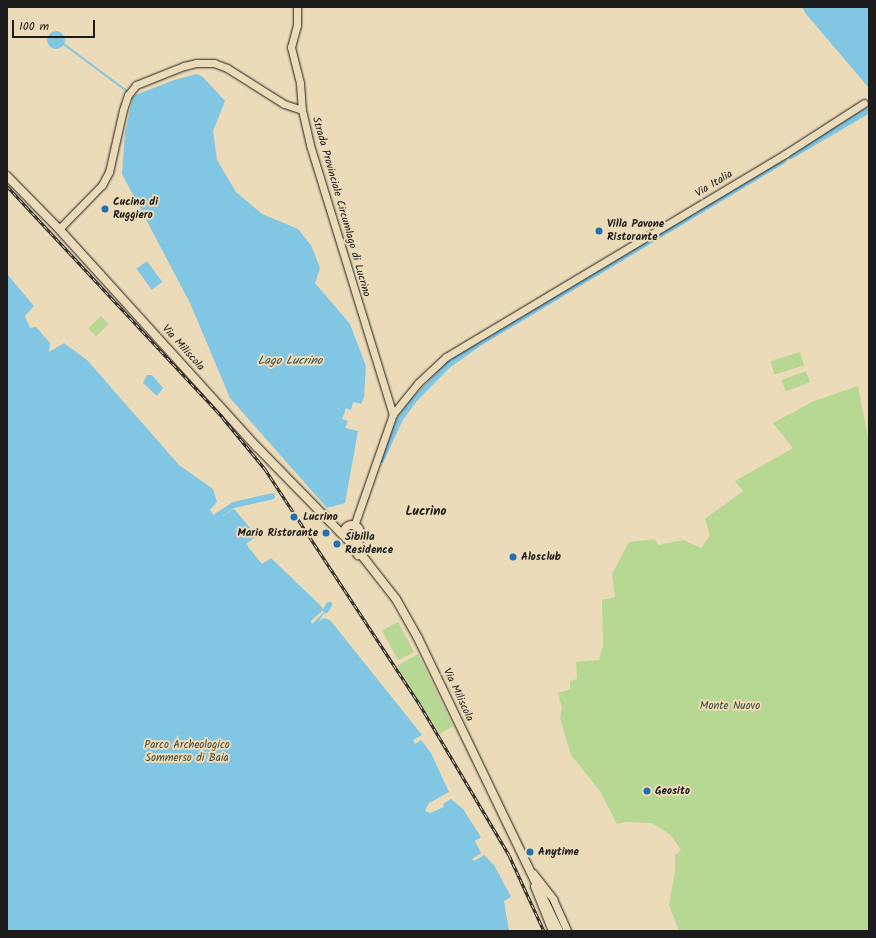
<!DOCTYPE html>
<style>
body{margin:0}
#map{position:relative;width:876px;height:938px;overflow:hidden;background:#ecdbb8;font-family:Kalam,sans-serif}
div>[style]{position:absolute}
.green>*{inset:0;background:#b6d892;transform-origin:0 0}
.water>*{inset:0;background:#81c6e2;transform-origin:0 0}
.round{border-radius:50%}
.stream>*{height:1.5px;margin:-0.75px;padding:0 0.75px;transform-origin:0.75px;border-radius:0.75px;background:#81c6e2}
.canal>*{height:6px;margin:-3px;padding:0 3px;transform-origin:3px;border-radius:3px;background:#81c6e2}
.roads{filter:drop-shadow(0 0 1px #1c1c1c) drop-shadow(0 0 1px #1c1c1c)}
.tertiary>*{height:7px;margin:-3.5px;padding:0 3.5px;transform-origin:3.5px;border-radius:3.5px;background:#ecdbb8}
.secondary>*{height:8px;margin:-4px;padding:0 4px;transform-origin:4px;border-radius:4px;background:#ecdbb8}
.secondary>.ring{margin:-4px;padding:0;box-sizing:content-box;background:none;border:8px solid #ecdbb8;border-radius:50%}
.rail>*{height:3px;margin-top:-1.5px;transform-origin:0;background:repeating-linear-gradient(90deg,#ecdbb8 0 4.5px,#1c1c1c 0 9px);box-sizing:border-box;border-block:1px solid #1c1c1c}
.dots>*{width:11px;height:11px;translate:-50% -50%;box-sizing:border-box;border:2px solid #ecdbb8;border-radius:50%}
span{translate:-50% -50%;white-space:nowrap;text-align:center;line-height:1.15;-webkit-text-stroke:4px #ecdbb8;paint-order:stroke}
.street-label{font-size:11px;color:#1c1c1c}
.poi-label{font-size:11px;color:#1c1c1c;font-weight:700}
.left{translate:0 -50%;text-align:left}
.right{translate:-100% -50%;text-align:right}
.park-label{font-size:11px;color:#424b3a}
.water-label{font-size:12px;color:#35464e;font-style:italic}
.quarter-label{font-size:13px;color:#1c1c1c;font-weight:700}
.frame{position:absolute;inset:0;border:8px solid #1c1c1c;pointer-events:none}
.scale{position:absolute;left:12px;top:20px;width:83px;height:18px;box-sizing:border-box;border:2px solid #1c1c1c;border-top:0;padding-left:5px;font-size:12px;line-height:14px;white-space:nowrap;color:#1c1c1c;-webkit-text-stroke:3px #ecdbb8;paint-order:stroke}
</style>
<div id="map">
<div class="green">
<div style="left:101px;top:316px;width:11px;height:18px;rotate:45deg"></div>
<div style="left:800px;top:352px;width:14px;height:31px;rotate:73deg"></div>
<div style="left:806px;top:371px;width:12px;height:26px;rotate:70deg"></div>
<div style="clip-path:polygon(858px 386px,869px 443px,869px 931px,679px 931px,669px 905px,675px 872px,675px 855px,681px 850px,671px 835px,652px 823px,625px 822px,617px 824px,600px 791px,571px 755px,560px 718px,562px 708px,558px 693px,570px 689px,570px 681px,577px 679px,576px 662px,599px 660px,603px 645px,602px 600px,615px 597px,612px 574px,629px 542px,655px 539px,658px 545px,683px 540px,701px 548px,710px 535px,705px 519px,743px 491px,735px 481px,793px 448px,773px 423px,814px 401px)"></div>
<div style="left:398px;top:622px;width:34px;height:18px;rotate:62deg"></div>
<div style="clip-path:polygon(418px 654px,453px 726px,440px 734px,397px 666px)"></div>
</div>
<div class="water">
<div style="clip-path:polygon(802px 7px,869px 7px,869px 88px,806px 14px)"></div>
<div class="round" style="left:47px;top:31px;width:18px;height:18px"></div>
<div style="clip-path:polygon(197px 74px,203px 77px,225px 101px,213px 131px,217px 160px,236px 192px,262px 214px,298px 229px,311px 245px,320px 268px,315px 283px,350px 324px,366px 366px,364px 397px,361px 404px,353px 402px,351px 410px,346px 408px,342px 419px,348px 421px,345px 428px,358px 431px,345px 503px,327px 508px,230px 398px,190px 303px,122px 174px,125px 133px,133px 96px,174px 80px)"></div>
<div style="left:147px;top:261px;width:26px;height:13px;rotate:54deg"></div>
<div style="clip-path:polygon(7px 274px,34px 306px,25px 316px,30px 328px,36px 327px,50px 343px,49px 352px,64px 343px,87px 360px,179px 465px,213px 489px,217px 502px,210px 510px,214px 516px,223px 516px,234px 509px,257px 536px,246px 544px,262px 564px,271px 558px,321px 606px,323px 610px,311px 621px,312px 624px,326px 610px,318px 623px,323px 618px,330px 620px,422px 735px,413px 740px,415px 744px,421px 740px,431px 753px,449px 792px,429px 803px,425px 811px,430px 813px,444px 807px,443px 804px,451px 799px,463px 809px,481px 837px,475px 841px,481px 853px,472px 859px,474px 861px,484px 855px,494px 865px,511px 897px,504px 901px,509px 931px,7px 931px)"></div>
<div style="clip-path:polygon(147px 375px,152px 375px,163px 388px,157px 396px,143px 383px)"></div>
</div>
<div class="stream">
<div style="left:64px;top:44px;width:79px;rotate:36.7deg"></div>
</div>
<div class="canal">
<div style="left:791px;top:156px;width:91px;rotate:-30.5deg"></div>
<div style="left:381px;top:460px;width:45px;rotate:-65.1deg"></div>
<div style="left:400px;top:419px;width:22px;rotate:-54deg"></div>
<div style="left:413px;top:401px;width:50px;rotate:-45.8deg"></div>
<div style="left:448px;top:365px;width:37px;rotate:-35deg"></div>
<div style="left:478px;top:344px;width:356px;rotate:-31deg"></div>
<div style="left:217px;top:516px;width:20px;rotate:-33deg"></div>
<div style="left:234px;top:505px;width:39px;rotate:-13deg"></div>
<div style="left:326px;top:610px;width:6px;rotate:-59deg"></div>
</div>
<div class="roads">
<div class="tertiary">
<div style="left:297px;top:7px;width:18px;rotate:90deg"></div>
<div style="left:297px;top:25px;width:23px;rotate:105deg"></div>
<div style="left:291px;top:47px;width:37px;rotate:76deg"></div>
<div style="left:300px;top:83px;width:27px;rotate:86deg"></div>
<div style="left:302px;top:110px;width:36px;rotate:77deg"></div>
<div style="left:310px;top:145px;width:282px;rotate:72.9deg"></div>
<div style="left:59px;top:229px;width:62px;rotate:-45.7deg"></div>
<div style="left:102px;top:185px;width:15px;rotate:-62deg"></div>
<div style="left:109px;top:172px;width:64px;rotate:-77.3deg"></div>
<div style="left:123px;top:110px;width:16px;rotate:-72deg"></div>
<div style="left:128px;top:95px;width:13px;rotate:-51deg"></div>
<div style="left:136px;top:85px;width:52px;rotate:-21.6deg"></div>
<div style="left:184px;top:66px;width:12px;rotate:-14deg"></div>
<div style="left:196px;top:63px;width:18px"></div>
<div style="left:214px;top:63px;width:14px;rotate:21deg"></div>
<div style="left:227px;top:68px;width:67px;rotate:32.3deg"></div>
<div style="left:284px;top:104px;width:19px;rotate:18deg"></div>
<div style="left:354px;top:526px;width:119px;rotate:-70.8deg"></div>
<div style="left:393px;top:414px;width:40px;rotate:-51deg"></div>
<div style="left:418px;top:383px;width:38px;rotate:-43deg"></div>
<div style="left:446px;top:357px;width:395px;rotate:-30.9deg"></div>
<div style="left:785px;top:154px;width:94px;rotate:-32.8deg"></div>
<div style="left:533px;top:873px;width:33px;rotate:52deg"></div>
<div style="left:553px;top:899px;width:35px;rotate:66deg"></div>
<div style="left:534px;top:886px;width:48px;rotate:68.2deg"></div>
</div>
<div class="secondary">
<div style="left:7px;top:176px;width:74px;rotate:45.5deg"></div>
<div style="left:59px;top:229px;width:294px;rotate:47.8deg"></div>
<div style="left:257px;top:447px;width:124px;rotate:45.7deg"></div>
<div class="ring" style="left:344px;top:525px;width:8px;height:8px"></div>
<div style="left:358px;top:538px;width:15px;rotate:82deg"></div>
<div style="left:360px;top:553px;width:58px;rotate:52deg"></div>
<div style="left:396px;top:599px;width:45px;rotate:60.6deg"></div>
<div style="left:418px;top:638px;width:325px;rotate:64.3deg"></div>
<div style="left:349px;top:541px;width:17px;rotate:57deg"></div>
</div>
</div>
<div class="rail">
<div style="left:7px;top:186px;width:317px;rotate:47deg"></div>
<div style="left:223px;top:418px;width:66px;rotate:50.5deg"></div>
<div style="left:265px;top:469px;width:282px;rotate:56.7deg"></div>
<div style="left:420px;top:705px;width:174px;rotate:59.3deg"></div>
<div style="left:509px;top:855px;width:84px;rotate:65.3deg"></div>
</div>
<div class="dots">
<div style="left:105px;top:209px;background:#1f6fb2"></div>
<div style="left:599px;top:231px;background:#1f6fb2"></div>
<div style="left:294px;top:517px;background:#1f6fb2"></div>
<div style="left:326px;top:533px;background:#1f6fb2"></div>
<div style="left:337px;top:544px;background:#1f6fb2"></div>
<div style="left:513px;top:557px;background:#1f6fb2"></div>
<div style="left:647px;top:791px;background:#1f6fb2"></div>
<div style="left:530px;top:852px;background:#1f6fb2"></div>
</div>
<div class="street-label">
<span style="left:714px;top:184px;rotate:-31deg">Via Italia</span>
<span style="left:341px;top:207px;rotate:74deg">Strada Provinciale Circumlago di Lucrino</span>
<span style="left:183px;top:348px;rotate:48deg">Via Miliscola</span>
<span style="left:458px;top:695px;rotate:65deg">Via Miliscola</span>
</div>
<div class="poi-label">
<span class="left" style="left:113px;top:209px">Cucina di<br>Ruggiero</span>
<span class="left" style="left:607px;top:231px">Villa Pavone<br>Ristorante</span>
<span class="left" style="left:303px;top:517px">Lucrino</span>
<span class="right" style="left:318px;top:533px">Mario Ristorante</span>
<span class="left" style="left:345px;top:544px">Sibilla<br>Residence</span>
<span class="left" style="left:521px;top:557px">Alosclub</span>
<span class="left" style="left:655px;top:791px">Geosito</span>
<span class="left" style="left:538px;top:852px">Anytime</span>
</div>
<div class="park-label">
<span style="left:730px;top:706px">Monte Nuovo</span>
<span style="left:187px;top:752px">Parco Archeologico<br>Sommerso di Baia</span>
</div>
<div class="water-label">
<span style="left:290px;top:361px">Lago Lucrino</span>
</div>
<div class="quarter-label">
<span style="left:426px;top:512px">Lucrino</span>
</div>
<div class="frame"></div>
<div class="scale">100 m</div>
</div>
